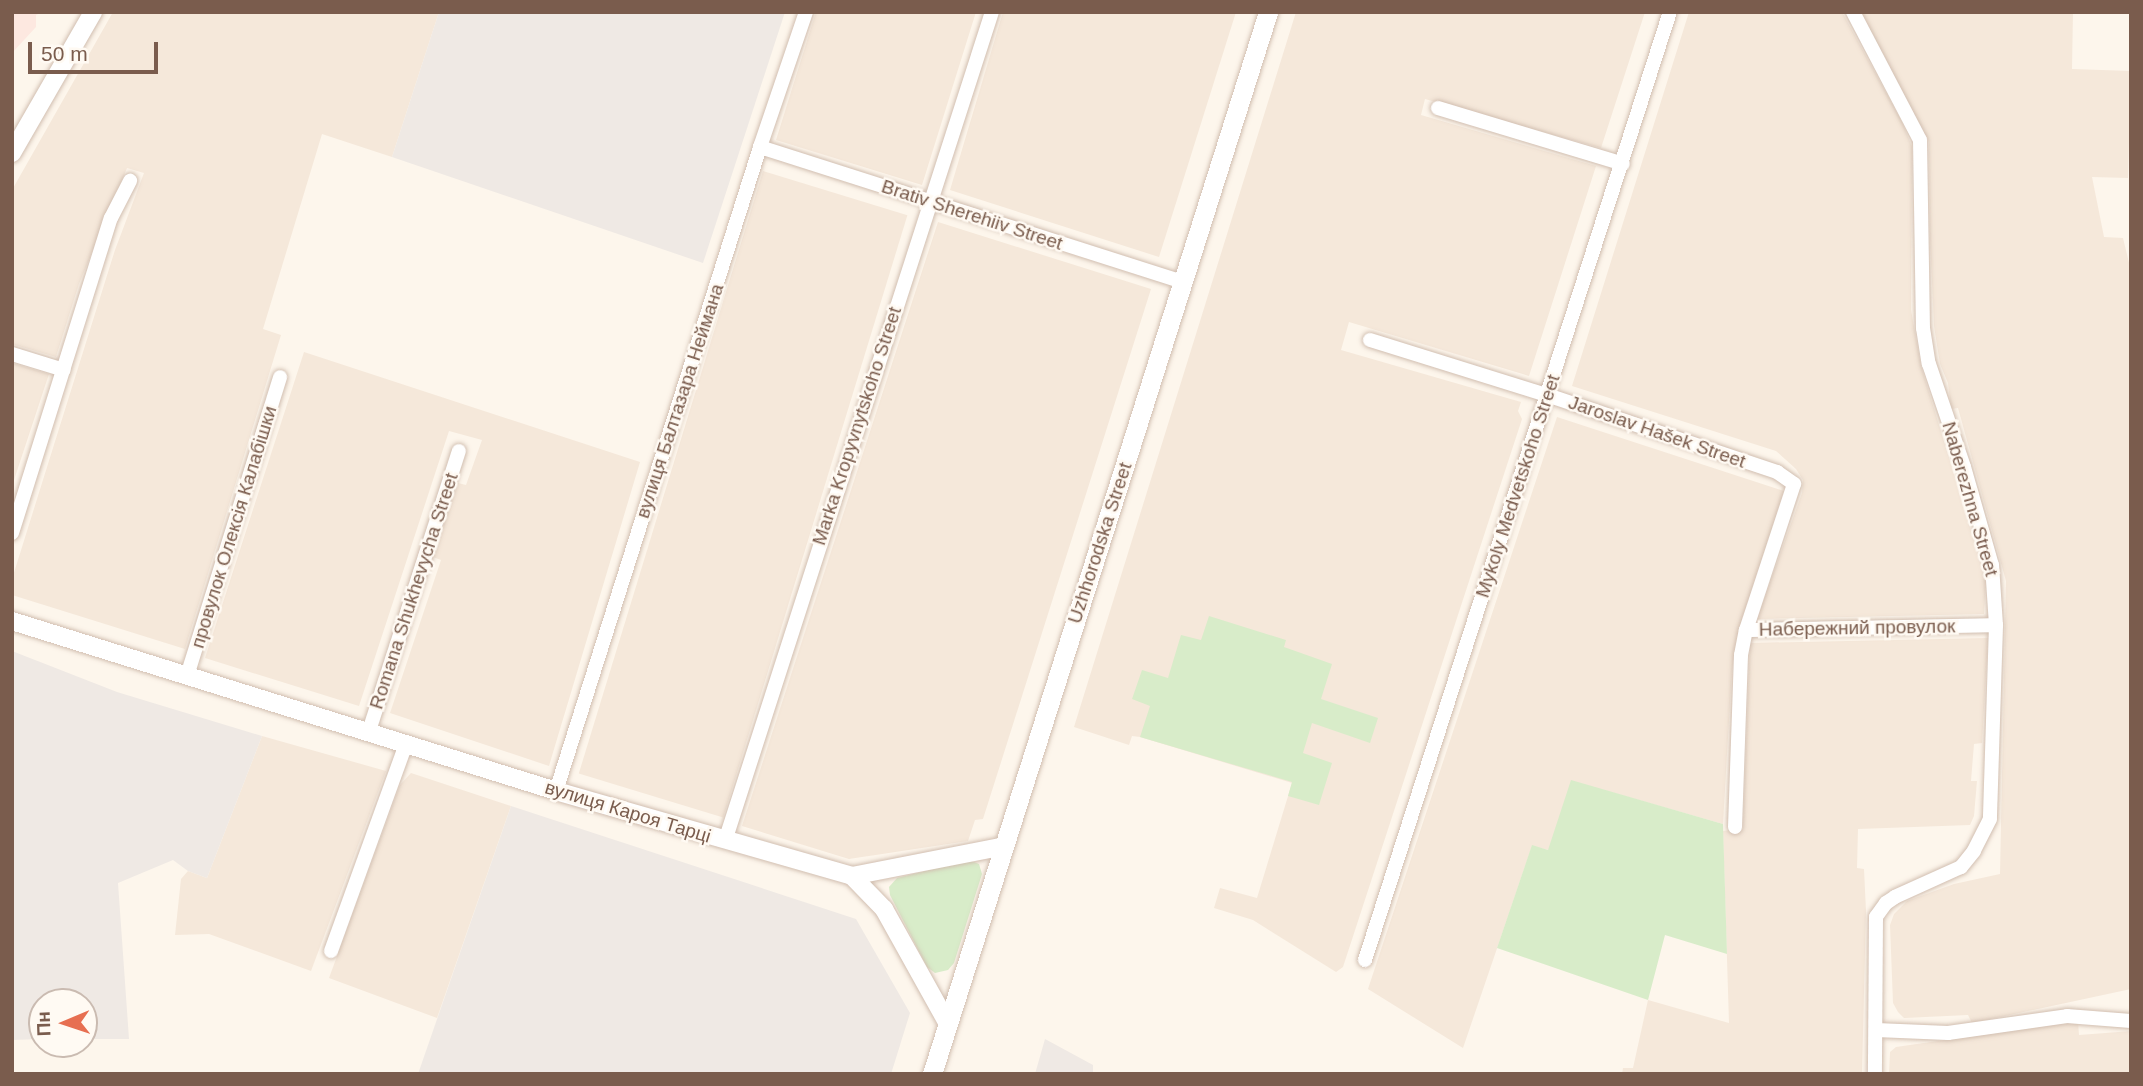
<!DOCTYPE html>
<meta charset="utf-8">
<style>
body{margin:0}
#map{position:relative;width:2143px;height:1086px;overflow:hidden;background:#fdf6ec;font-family:Arial,sans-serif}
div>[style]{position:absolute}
.residential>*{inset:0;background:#f5e8da;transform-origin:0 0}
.commercial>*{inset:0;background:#fde8e0}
.industrial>*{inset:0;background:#efe9e4}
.green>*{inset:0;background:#d8ecc9}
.roads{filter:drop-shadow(0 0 2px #d1beb0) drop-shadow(0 0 2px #d1beb0)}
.minor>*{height:14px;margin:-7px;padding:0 7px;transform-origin:7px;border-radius:7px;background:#fff}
.tertiary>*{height:18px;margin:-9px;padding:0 9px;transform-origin:9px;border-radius:9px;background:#fff}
.secondary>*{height:19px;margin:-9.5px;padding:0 9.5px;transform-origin:9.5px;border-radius:9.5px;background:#fff}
span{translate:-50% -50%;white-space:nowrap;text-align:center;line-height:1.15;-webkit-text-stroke:5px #fffaf3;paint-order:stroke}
.street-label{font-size:19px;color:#7a5c4d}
.frame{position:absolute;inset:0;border:14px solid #7a5c4d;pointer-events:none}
.north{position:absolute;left:28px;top:988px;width:70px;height:70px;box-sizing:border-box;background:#fffaf3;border:2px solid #cabbb1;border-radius:50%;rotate:268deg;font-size:19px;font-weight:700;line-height:28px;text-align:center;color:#7a5c4d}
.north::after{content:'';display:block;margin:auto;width:24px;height:32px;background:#e76f51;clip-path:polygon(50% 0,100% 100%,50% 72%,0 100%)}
.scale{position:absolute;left:28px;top:42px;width:130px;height:32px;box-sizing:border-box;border:4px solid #7a5c4d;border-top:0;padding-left:9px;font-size:21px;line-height:24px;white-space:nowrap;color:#7a5c4d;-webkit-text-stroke:5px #fffaf3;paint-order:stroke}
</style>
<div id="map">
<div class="residential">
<div style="clip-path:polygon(113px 12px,439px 12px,392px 157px,322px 134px,263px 329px,281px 335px,185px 649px,12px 595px,12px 579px,115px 250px,144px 173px,127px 168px,79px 284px,56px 357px,12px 344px,12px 190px)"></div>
<div style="clip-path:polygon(816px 12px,976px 12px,922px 185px,776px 140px)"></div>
<div style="clip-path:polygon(1003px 12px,1236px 12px,1159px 257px,950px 190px)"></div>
<div style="clip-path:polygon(1296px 12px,1645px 12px,1601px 148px,1425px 99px,1421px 115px,1596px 166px,1529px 376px,1349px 322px,1341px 350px,1521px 402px,1518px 411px,1522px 419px,1343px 967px,1336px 972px,1253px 920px,1214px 908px,1220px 888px,1257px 898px,1292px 783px,1140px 737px,1132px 736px,1129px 745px,1074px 727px)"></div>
<div style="clip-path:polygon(1689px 12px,1842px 12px,1902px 122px,1912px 147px,1911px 310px,1921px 366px,1986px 579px,1984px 614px,1757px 619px,1802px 493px,1803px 480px,1796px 469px,1776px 451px,1572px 386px)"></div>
<div style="clip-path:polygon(1861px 12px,2073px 12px,2072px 69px,2131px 71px,2128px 178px,2092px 177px,2104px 237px,2123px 238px,2131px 271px,2131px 989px,1972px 1023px,1968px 1015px,1904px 1018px,1898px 1012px,1893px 1003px,1890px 925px,1894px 914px,1907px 901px,1954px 884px,2000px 874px,2006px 581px,1958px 408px,1951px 409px,1948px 383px,1940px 364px,1934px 326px,1930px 238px,1929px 142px)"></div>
<div style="left:763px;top:171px;width:151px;height:630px;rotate:17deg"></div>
<div style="clip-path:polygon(938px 222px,1151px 289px,983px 819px,975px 820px,968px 841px,849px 859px,742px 826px)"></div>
<div style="clip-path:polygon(304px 352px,640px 462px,549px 766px,390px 713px,441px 560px,433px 557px,458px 483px,466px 485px,482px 440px,449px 431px,359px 706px,205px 658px)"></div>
<div style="clip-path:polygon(12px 363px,49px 374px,12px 486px)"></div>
<div style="clip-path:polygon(1557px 417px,1784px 491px,1739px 630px,1732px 669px,1723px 824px,1600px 789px,1548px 850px,1532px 846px,1463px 1048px,1368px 989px)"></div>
<div style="clip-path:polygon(1988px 638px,1982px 743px,1974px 744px,1971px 781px,1977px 781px,1974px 816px,1970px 825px,1858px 829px,1857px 868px,1864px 869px,1866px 911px,1862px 1074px,1622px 1074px,1623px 1068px,1633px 1068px,1648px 1000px,1729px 1023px,1723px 831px,1743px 829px,1750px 643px)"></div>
<div style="clip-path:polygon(262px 736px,386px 771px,311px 971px,209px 934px,175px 935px,181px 879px,188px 871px,207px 878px)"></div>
<div style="clip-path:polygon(411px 773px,511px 806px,437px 1018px,329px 978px,400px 785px)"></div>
<div style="clip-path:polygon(2078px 1021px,2079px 1035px,2131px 1031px,2131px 1074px,1889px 1074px,1890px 1052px,1896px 1047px)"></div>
</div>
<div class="commercial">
<div style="clip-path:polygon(12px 12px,42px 12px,36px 15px,36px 27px,12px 53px)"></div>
</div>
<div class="industrial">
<div style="clip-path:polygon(439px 12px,785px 12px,703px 263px,392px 157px)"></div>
<div style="clip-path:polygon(12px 651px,117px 692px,262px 736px,207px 878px,188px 871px,173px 860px,118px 883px,129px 1039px,84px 1039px,84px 1002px,42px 1002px,42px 1039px,12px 1040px)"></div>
<div style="clip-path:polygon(511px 806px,856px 919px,910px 1013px,891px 1074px,418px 1074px)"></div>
<div style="clip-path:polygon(1045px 1039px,1093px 1065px,1093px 1074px,1035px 1074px)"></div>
</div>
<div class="green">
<div style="clip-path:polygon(1209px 616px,1286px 640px,1284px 647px,1332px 664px,1321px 699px,1378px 718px,1370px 743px,1312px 723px,1303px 753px,1332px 763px,1319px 805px,1288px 796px,1292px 782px,1140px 737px,1150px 706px,1132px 699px,1142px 670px,1168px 678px,1181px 635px,1201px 640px)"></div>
<div style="clip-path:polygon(1571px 780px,1723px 824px,1727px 954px,1665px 935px,1648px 1000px,1497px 948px,1532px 845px,1548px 850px)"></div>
<div style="clip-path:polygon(969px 860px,979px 864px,982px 874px,954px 963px,948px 970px,935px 973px,927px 967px,890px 895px,889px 887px,897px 878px)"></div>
</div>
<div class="roads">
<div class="minor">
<div style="left:1853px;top:12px;width:144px;rotate:62.4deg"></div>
<div style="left:1920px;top:140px;width:188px;rotate:89.1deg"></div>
<div style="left:1923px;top:328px;width:36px;rotate:81deg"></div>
<div style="left:1929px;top:364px;width:109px;rotate:71.2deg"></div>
<div style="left:1964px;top:467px;width:102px;rotate:74.1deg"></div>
<div style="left:1992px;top:565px;width:60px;rotate:86.2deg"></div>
<div style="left:1996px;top:625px;width:194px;rotate:91.8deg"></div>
<div style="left:1990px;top:819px;width:36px;rotate:117deg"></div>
<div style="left:1974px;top:851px;width:21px;rotate:129deg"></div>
<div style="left:1961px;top:867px;width:72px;rotate:155.6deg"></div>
<div style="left:1895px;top:897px;width:11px;rotate:146deg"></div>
<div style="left:1886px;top:903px;width:17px;rotate:126deg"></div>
<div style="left:1876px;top:917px;width:157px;rotate:90.4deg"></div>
<div style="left:1438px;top:108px;width:193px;rotate:16.8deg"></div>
<div style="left:760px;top:147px;width:444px;rotate:17.7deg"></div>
<div style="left:1370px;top:340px;width:185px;rotate:17.3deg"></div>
<div style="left:1547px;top:395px;width:243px;rotate:18.5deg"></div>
<div style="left:1777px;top:472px;width:21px;rotate:35deg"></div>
<div style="left:1794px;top:484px;width:154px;rotate:108.2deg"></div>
<div style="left:12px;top:354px;width:54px;rotate:17.1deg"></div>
<div style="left:12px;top:533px;width:330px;rotate:-72.6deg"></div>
<div style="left:111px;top:218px;width:42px;rotate:-62.8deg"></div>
<div style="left:187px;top:676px;width:313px;rotate:-72.7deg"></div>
<div style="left:369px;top:731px;width:294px;rotate:-72.2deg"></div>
<div style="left:556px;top:791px;width:676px;rotate:-72.42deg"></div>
<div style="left:760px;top:147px;width:143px;rotate:-71.2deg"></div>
<div style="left:1735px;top:827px;width:172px;rotate:-88deg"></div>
<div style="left:1741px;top:655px;width:25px;rotate:-79deg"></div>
<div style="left:1746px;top:630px;width:250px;rotate:-1.1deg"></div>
<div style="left:725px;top:841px;width:871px;rotate:-72.15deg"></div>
<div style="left:331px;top:951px;width:220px;rotate:-70.1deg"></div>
<div style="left:1365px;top:960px;width:996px;rotate:-72.17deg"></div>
<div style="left:1876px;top:1030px;width:72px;rotate:2.4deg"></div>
<div style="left:1948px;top:1033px;width:120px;rotate:-8.1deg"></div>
<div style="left:2067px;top:1016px;width:64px;rotate:4.5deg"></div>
</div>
<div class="tertiary">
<div style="left:12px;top:153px;width:163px;rotate:-60.1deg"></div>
<div style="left:12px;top:621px;width:570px;rotate:17.35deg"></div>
<div style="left:556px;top:791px;width:308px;rotate:16deg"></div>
<div style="left:852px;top:876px;width:156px;rotate:-11.1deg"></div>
<div style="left:852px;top:876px;width:46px;rotate:45.9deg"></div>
<div style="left:884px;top:909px;width:132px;rotate:60.9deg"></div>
</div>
<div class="secondary">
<div style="left:932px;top:1074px;width:1114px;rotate:-72.44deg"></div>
</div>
</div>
<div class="street-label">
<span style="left:972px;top:215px;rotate:18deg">Brativ Sherehiiv Street</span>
<span style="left:680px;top:401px;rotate:-72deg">вулиця Балтазара Неймана</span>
<span style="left:857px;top:426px;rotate:-72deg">Marka Kropyvnytskoho Street</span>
<span style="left:1657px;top:432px;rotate:19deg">Jaroslav Hašek Street</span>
<span style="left:1518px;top:486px;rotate:-72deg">Mykoly Medvetskoho Street</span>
<span style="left:1970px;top:499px;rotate:74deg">Naberezhna Street</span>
<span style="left:234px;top:527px;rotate:-73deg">провулок Олексія Калабішки</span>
<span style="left:1100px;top:543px;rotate:-72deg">Uzhhorodska Street</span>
<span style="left:414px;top:591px;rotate:-72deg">Romana Shukhevycha Street</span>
<span style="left:1857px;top:628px;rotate:-1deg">Набережний провулок</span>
<span style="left:628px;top:812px;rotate:17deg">вулиця Кароя Тарці</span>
</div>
<div class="frame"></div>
<div class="north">Пн</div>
<div class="scale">50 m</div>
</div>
